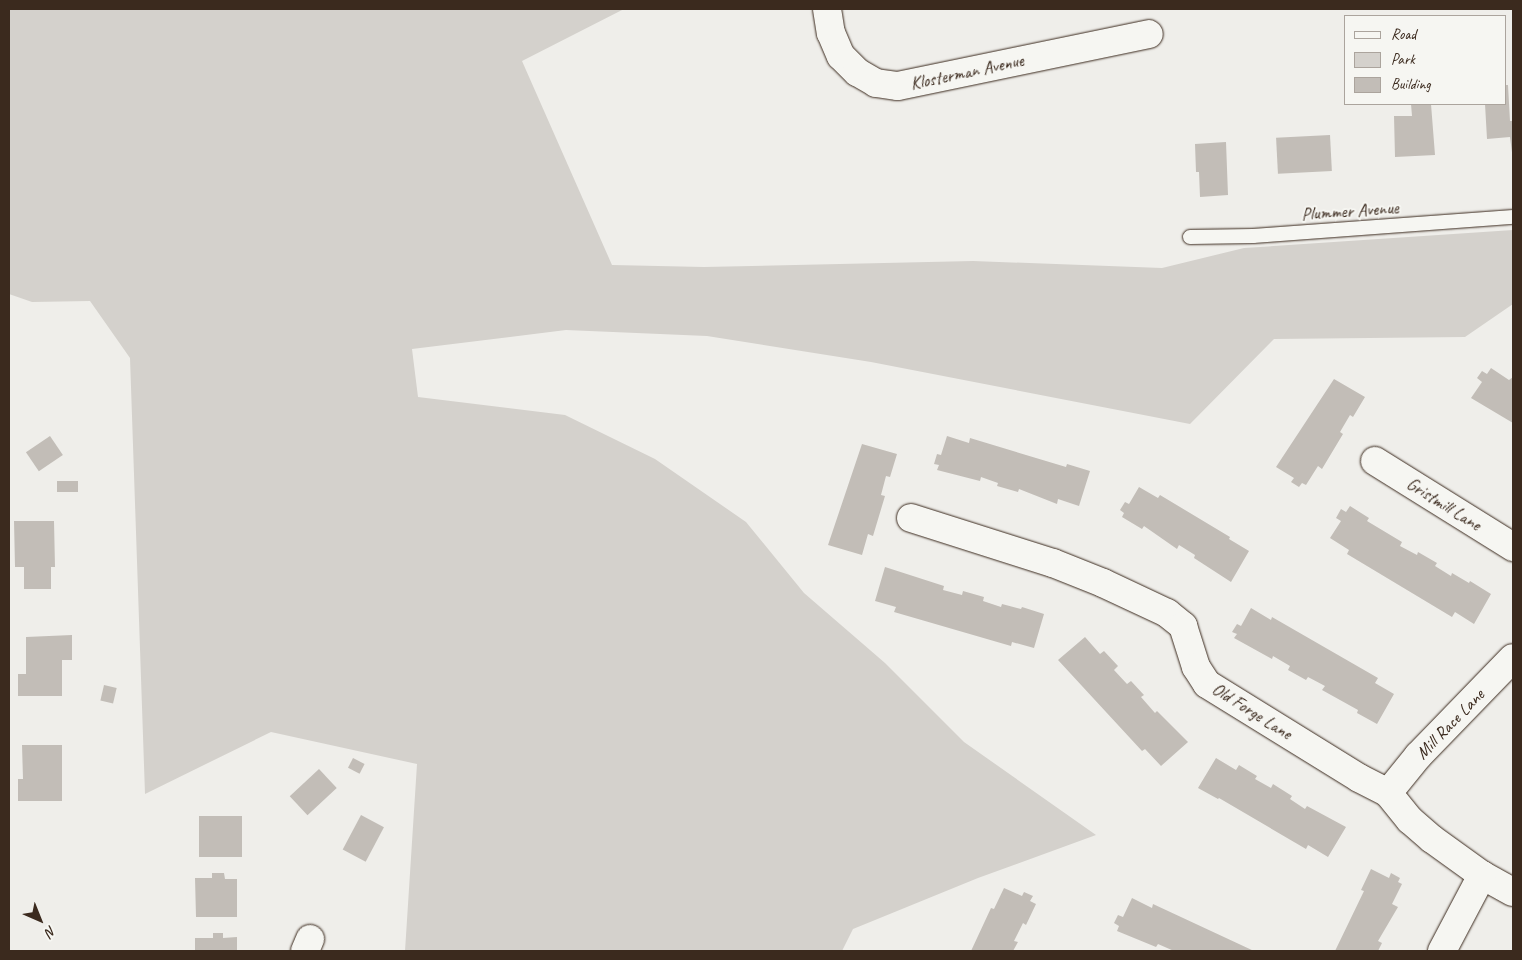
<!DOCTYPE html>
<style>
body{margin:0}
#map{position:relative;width:1522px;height:960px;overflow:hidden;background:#efeeea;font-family:Caveat,sans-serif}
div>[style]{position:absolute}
.green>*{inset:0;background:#d4d1cc}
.building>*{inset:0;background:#c2bdb7;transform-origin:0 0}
.roads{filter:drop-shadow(0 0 1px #3b2a1e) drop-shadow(0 0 1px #3b2a1e)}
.lane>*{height:14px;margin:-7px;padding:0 7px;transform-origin:7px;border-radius:7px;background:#f6f6f2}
.street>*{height:28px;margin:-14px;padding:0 14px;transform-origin:14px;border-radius:14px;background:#f6f6f2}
span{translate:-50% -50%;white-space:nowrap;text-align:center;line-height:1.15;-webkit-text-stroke:4px #f6f6f2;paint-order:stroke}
.street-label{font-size:18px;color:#3b2a1e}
.frame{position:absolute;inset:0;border:10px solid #3b2a1e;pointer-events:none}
.legend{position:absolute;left:1344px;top:15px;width:162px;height:90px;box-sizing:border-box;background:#f6f6f2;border:1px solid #aba49d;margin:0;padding:6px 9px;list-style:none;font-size:15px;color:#3b2a1e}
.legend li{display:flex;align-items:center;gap:10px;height:25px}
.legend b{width:25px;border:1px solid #aba49d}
.north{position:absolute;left:15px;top:895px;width:50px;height:50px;-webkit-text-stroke:4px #f6f6f2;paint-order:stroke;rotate:136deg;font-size:14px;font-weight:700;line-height:20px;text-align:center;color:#3b2a1e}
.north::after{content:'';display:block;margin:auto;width:18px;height:22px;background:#3b2a1e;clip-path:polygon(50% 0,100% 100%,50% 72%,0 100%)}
</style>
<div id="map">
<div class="green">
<div style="clip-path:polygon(9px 9px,624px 9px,522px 61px,612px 265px,704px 267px,973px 261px,1162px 268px,1244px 248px,1513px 230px,1513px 304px,1465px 337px,1274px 339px,1190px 424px,871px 362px,707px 336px,566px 330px,412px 349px,418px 397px,565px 415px,655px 459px,746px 522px,804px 593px,885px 663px,964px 742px,1096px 835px,978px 878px,853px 929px,842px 951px,405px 951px,417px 764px,271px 732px,145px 794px,130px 358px,90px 301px,32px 302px,9px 294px)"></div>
</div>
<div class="building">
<div style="clip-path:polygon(1506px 85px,1508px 85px,1510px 121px,1513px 121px,1513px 160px,1510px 137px,1487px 139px,1485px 104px,1506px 104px)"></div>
<div style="clip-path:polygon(1411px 104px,1431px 104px,1435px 155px,1395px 157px,1394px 116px,1412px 116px)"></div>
<div style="left:1330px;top:135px;width:36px;height:54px;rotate:87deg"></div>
<div style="clip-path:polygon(1226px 142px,1228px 195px,1200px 197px,1199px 172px,1196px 172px,1195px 144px)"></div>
<div style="clip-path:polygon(1491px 368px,1509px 380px,1513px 377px,1513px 423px,1471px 398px,1482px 382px,1477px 378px,1482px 371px,1487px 374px)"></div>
<div style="clip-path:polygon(1334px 379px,1365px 397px,1353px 417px,1350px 415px,1340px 432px,1343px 434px,1322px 469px,1318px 466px,1306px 485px,1302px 483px,1299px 487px,1291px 482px,1294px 478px,1276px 467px)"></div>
<div style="left:50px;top:436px;width:23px;height:29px;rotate:56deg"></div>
<div style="clip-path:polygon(947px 436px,969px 443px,970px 438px,1066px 467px,1067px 464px,1090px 471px,1079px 506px,1058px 499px,1057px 504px,1019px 489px,1018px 492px,997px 486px,998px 483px,981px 477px,980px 481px,937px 470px,939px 465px,934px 464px,937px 454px,941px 455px)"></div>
<div style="clip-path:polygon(862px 444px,897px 454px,890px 477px,886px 476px,881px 495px,885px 496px,873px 536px,868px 534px,862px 555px,828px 545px)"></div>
<div style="left:57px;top:481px;width:21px;height:11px"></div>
<div style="clip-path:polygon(1139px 487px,1158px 498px,1160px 495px,1230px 537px,1229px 539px,1249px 551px,1231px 582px,1194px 558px,1195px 555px,1179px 545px,1177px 549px,1144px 526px,1142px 529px,1122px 517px,1124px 513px,1120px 510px,1125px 502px,1129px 504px)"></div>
<div style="clip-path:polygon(1350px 506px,1369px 518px,1367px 521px,1402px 542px,1400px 546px,1417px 555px,1418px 552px,1437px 563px,1435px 566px,1451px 576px,1452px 573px,1469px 583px,1470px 581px,1491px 594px,1474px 624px,1455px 612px,1452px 617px,1347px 554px,1349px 550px,1330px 538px,1341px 521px,1336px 518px,1341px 509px,1346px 512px)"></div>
<div style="clip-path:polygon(14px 521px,54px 521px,55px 567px,51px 567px,51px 589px,24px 589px,24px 567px,15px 567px)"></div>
<div style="clip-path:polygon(885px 567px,944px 586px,943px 590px,962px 595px,963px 591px,984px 597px,983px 601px,1001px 607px,1002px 604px,1021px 609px,1022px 607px,1044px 614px,1034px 648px,1012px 642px,1011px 646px,894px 612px,896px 607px,875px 601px)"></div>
<div style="clip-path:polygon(1251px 608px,1271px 620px,1272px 617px,1378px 678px,1375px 683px,1394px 694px,1377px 724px,1357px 713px,1358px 710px,1322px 690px,1325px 686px,1308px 677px,1306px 680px,1288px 670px,1290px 666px,1273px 656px,1272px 659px,1234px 638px,1237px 634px,1232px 632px,1237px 624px,1241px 626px)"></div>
<div style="clip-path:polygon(72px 635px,72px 660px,62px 660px,62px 696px,18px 696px,18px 674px,26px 674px,26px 637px)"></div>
<div style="clip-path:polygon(1085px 637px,1100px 654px,1104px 651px,1118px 666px,1114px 670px,1127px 684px,1131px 681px,1144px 695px,1141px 697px,1155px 713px,1157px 711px,1188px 742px,1161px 766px,1145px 749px,1142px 751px,1058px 660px)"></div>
<div style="left:104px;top:685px;width:13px;height:16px;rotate:13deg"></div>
<div style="clip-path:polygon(22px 745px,62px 745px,62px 801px,18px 801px,18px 779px,23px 779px)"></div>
<div style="left:353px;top:758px;width:13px;height:11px;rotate:27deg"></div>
<div style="clip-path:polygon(1216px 758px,1236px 770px,1239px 765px,1257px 776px,1255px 779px,1271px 788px,1273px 784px,1292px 796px,1290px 799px,1305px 809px,1307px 806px,1346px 827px,1328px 857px,1308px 845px,1306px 849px,1219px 798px,1218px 799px,1198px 788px)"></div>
<div style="left:319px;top:769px;width:26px;height:40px;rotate:47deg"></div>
<div style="left:361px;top:815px;width:26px;height:39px;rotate:28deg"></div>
<div style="left:242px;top:816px;width:41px;height:43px;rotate:90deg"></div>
<div style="clip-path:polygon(1371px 869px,1389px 878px,1391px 873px,1400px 878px,1398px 882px,1402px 884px,1392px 904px,1398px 907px,1378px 941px,1382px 943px,1378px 951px,1335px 951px,1364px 891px,1361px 890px)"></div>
<div style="clip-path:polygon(212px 873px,224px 873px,225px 879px,237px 879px,237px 917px,196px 917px,195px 878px,212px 878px)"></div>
<div style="clip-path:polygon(1004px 888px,1022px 896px,1024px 892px,1033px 896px,1030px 901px,1036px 904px,1026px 925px,1023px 923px,1014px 941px,1018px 942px,1013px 951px,971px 951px,991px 908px,994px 909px)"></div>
<div style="clip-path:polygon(1132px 898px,1152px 908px,1153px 904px,1254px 951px,1174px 951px,1158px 944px,1156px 947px,1117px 931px,1119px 926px,1114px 923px,1118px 915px,1123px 917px)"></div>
<div style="clip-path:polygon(213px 933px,223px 933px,223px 938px,237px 937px,237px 951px,195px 951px,195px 938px,213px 938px)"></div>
</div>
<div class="roads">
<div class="lane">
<div style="left:1190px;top:237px;width:63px;rotate:-0.9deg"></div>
<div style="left:1253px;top:236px;width:261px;rotate:-4.2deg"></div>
</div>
<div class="street">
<div style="left:827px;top:9px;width:24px;rotate:81deg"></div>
<div style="left:831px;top:33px;width:25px;rotate:67deg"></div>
<div style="left:841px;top:56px;width:23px;rotate:45deg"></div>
<div style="left:857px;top:72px;width:22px;rotate:30deg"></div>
<div style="left:876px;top:83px;width:22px;rotate:8deg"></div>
<div style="left:898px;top:86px;width:256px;rotate:-11.7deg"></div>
<div style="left:1375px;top:461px;width:163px;rotate:31.9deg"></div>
<div style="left:911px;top:518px;width:149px;rotate:17.6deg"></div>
<div style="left:1053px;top:563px;width:54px;rotate:21.8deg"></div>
<div style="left:1103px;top:583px;width:71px;rotate:25.1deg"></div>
<div style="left:1167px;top:613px;width:21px;rotate:39deg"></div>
<div style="left:1183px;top:626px;width:43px;rotate:72.4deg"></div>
<div style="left:1196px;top:667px;width:20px;rotate:57deg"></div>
<div style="left:1207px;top:684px;width:179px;rotate:31.7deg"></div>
<div style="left:1359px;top:778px;width:33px;rotate:27deg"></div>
<div style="left:1388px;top:793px;width:35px;rotate:51deg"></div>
<div style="left:1410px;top:820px;width:29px;rotate:41deg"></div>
<div style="left:1432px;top:839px;width:62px;rotate:35.8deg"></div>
<div style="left:1482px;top:875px;width:35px;rotate:29deg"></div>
<div style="left:1388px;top:793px;width:48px;rotate:-51deg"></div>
<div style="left:1418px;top:756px;width:136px;rotate:-45.9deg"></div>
<div style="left:305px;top:951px;width:13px;rotate:-67deg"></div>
<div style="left:1442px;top:951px;width:86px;rotate:-62.2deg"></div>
</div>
</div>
<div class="street-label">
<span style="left:967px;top:72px;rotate:-12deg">Klosterman Avenue</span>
<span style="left:1350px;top:211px;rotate:-4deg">Plummer Avenue</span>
<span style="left:1444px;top:504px;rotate:32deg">Gristmill Lane</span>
<span style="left:1252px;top:711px;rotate:32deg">Old Forge Lane</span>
<span style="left:1450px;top:724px;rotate:-46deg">Mill Race Lane</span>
</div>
<div class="frame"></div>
<ul class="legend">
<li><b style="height:6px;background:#f6f6f2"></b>Road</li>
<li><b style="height:14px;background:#d4d1cc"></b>Park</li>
<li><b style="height:14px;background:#c2bdb7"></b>Building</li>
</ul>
<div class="north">N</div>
</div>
